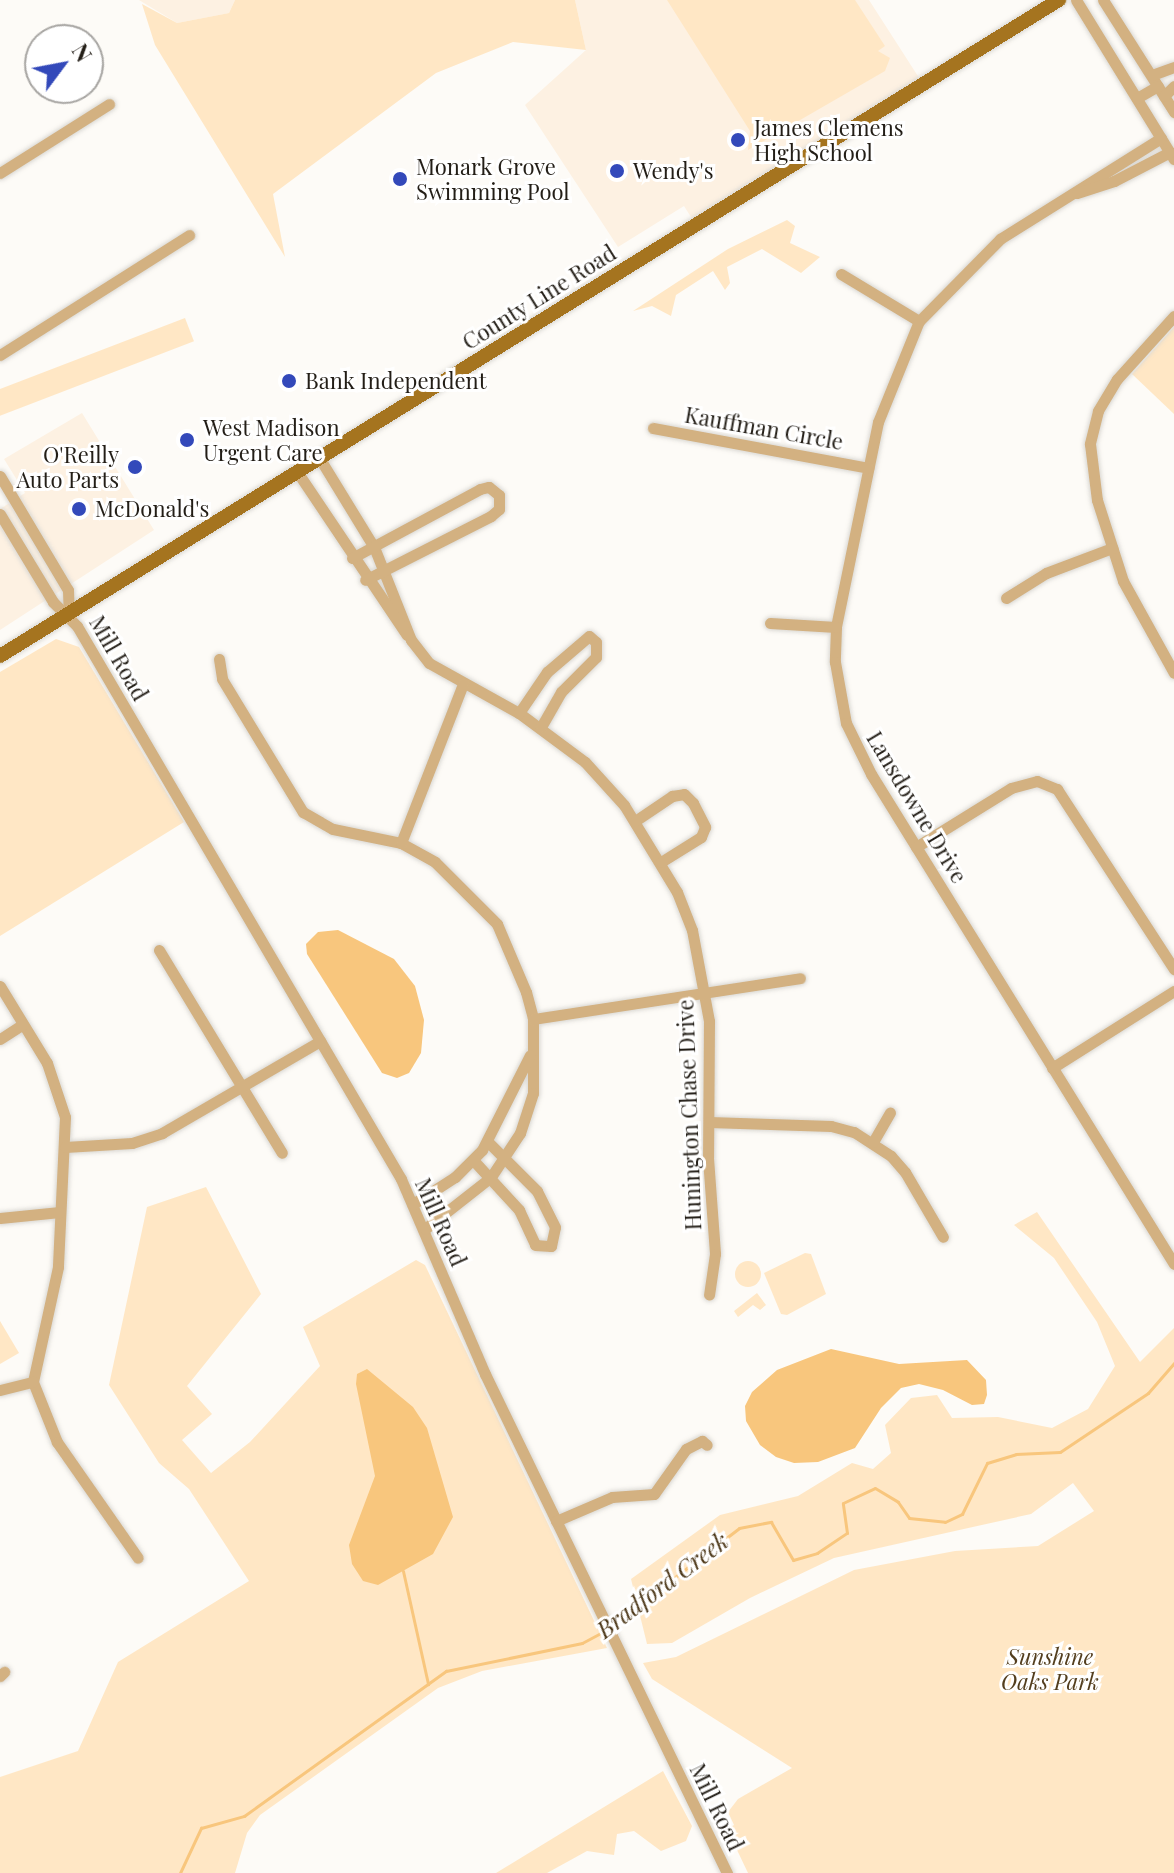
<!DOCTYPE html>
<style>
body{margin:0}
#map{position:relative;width:1174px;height:1873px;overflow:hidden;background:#fdfbf7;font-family:"Playfair Display",serif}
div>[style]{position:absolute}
.built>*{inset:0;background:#fdf1e2}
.green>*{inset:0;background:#ffe7c5;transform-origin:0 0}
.round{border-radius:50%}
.water>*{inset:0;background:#f8c67d}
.stream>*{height:3px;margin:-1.5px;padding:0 1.5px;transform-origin:1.5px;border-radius:1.5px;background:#f8c67d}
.roads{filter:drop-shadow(0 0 2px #dad8d3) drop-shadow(0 0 2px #dad8d3)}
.minor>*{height:11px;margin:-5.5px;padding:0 5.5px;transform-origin:5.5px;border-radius:5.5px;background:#d3b181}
.major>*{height:14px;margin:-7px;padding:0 7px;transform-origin:7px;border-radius:7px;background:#a5741f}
.dots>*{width:22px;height:22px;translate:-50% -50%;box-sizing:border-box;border:4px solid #fff;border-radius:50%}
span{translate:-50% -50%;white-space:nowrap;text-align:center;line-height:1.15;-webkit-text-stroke:6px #fff;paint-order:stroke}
.poi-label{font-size:22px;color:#231e17}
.left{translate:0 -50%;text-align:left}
.right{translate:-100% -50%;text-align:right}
.street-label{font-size:22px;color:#231e17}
.park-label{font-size:22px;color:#533e1e;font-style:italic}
.water-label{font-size:24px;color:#4d3819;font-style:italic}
.north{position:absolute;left:24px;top:24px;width:80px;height:80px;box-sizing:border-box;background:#fff;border:2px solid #a7a5a2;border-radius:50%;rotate:58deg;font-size:22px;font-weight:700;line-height:32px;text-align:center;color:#231e17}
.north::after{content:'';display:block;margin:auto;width:28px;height:36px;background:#3349ba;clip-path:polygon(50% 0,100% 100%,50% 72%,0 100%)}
</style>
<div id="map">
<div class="built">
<div style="clip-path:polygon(139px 0,235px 0,229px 13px,177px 23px)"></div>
<div style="clip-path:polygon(575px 0,869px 0,923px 84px,696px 225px,684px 206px,618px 247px,525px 105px,586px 50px)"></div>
<div style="clip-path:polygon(82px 413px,154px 530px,0 630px,0 509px,25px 493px,4px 459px)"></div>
</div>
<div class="green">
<div style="clip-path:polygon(235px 0,575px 0,586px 50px,513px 42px,436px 73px,273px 194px,285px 257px,155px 45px,142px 4px,177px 23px,229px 13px)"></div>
<div style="clip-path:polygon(667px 0,855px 0,885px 46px,878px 51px,890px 58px,885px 71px,748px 150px,750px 131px)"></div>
<div style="clip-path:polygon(787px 220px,795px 226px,790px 243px,820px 257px,801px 273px,762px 249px,727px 267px,730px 283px,725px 290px,713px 271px,676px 295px,671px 316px,652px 306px,633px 311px,728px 249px)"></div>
<div style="left:185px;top:318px;width:25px;height:217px;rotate:69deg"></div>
<div style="clip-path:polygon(1174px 327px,1174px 414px,1132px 374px)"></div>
<div style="clip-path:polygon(56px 639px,79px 647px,184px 822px,0 936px,0 672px)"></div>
<div style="clip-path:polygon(206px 1187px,261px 1294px,187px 1386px,212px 1414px,182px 1440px,211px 1473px,250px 1442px,320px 1366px,303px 1327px,416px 1260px,425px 1265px,607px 1648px,482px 1671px,438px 1688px,260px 1815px,247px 1833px,235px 1873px,0 1873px,0 1777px,78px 1751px,118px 1662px,249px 1581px,189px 1489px,159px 1463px,109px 1385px,147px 1207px)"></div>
<div style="clip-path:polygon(1037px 1212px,1140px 1362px,1174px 1328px,1174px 1873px,748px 1873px,727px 1829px,734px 1825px,728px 1812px,738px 1799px,792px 1768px,652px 1679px,643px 1663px,676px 1657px,854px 1570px,955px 1551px,1038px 1546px,1094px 1511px,1073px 1483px,1031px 1514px,834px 1558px,750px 1598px,672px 1643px,647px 1644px,631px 1579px,720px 1515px,798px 1496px,852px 1463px,873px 1469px,891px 1453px,885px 1425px,911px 1398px,937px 1395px,952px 1418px,998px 1417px,1052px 1428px,1088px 1409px,1115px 1366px,1097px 1322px,1054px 1258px,1014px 1225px)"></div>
<div style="clip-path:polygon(805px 1253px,811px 1254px,826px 1294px,787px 1315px,781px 1314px,764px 1273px)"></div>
<div class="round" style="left:735px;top:1261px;width:26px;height:26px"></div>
<div style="clip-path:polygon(757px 1293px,766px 1305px,760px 1310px,753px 1305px,738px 1317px,734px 1311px)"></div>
<div style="clip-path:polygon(0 1321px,19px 1353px,0 1364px)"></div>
<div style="clip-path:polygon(663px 1771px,692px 1826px,686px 1841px,661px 1851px,634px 1831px,617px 1834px,614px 1855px,587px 1851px,547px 1873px,496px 1873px)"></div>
</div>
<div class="water">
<div style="clip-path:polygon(338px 930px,394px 959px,415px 986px,424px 1020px,421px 1053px,409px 1073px,397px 1078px,382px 1073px,307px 954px,306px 944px,318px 932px)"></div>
<div style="clip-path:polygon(831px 1349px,899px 1364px,967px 1360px,986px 1380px,987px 1395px,984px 1404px,972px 1405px,943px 1390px,919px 1384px,901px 1388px,881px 1408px,855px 1448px,818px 1462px,794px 1463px,776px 1457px,760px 1445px,746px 1421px,745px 1406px,752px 1392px,777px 1370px)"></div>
<div style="clip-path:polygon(367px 1369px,413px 1407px,427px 1428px,453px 1517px,433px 1554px,378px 1585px,363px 1581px,352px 1564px,349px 1545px,375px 1476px,356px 1384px,357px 1374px)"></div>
</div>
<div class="stream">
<div style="left:403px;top:1571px;width:116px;rotate:77.5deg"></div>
<div style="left:611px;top:1626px;width:161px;rotate:-37.4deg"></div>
<div style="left:739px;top:1528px;width:33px;rotate:-11deg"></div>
<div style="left:771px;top:1522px;width:44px;rotate:59.9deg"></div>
<div style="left:793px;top:1560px;width:25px;rotate:-16deg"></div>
<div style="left:817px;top:1553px;width:36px;rotate:-34deg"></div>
<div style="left:847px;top:1533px;width:30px;rotate:-98deg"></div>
<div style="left:843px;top:1503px;width:35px;rotate:-25deg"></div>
<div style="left:875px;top:1488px;width:27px;rotate:31deg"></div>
<div style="left:898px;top:1502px;width:19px;rotate:55deg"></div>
<div style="left:909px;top:1518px;width:36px;rotate:6deg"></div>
<div style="left:945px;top:1522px;width:19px;rotate:-25deg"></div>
<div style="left:962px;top:1514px;width:57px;rotate:-63.9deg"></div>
<div style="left:987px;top:1463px;width:30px;rotate:-17deg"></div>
<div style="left:1016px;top:1454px;width:44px;rotate:-2.6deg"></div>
<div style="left:1060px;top:1452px;width:106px;rotate:-33.8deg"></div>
<div style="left:1148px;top:1393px;width:40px;rotate:-49deg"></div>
<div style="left:180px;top:1873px;width:50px;rotate:-65deg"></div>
<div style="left:201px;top:1828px;width:45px;rotate:-15.6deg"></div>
<div style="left:244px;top:1816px;width:249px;rotate:-35.7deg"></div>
<div style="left:446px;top:1671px;width:139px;rotate:-11.6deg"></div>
<div style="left:582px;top:1643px;width:26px;rotate:-28deg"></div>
</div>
<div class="roads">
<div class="minor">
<div style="left:1076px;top:0;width:187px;rotate:58.4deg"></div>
<div style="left:1103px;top:0;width:133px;rotate:57.6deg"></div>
<div style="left:1152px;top:75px;width:23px;rotate:-20deg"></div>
<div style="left:1164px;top:96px;width:14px;rotate:-45deg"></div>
<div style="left:1137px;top:98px;width:24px;rotate:-30deg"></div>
<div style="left:1161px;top:138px;width:190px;rotate:147.9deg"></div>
<div style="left:1000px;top:239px;width:115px;rotate:134.6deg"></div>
<div style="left:919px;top:321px;width:109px;rotate:112.1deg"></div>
<div style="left:878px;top:422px;width:209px;rotate:101.6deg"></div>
<div style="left:836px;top:627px;width:35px;rotate:92deg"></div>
<div style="left:835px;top:662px;width:62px;rotate:79.8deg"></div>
<div style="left:846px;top:723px;width:57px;rotate:63.9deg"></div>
<div style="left:871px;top:774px;width:576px;rotate:58.27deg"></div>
<div style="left:0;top:173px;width:129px;rotate:-32.3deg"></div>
<div style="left:1077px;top:193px;width:39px;rotate:-18deg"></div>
<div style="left:1114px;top:181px;width:63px;rotate:-27.4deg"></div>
<div style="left:841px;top:274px;width:91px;rotate:31.1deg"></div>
<div style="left:1174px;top:316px;width:85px;rotate:132.1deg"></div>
<div style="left:1117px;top:379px;width:37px;rotate:121deg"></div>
<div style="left:1098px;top:411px;width:34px;rotate:104deg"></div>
<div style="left:1090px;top:444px;width:56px;rotate:82.9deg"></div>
<div style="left:1097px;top:500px;width:85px;rotate:72.2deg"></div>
<div style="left:1123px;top:581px;width:105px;rotate:61deg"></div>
<div style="left:0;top:355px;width:224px;rotate:-32.4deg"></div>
<div style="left:653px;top:428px;width:219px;rotate:10.5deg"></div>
<div style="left:320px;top:459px;width:103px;rotate:58.5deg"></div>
<div style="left:374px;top:547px;width:100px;rotate:68.3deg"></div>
<div style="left:411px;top:640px;width:29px;rotate:52deg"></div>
<div style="left:429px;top:663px;width:103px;rotate:29.1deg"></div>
<div style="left:519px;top:713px;width:82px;rotate:36.6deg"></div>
<div style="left:585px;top:762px;width:58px;rotate:47.8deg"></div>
<div style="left:624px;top:805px;width:102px;rotate:58.7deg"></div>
<div style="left:677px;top:892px;width:41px;rotate:68.5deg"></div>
<div style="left:692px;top:930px;width:93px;rotate:79.4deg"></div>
<div style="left:709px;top:1021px;width:137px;rotate:90.4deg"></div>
<div style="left:708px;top:1158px;width:96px;rotate:85.8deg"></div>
<div style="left:715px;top:1254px;width:41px;rotate:98.3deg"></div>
<div style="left:298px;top:473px;width:195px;rotate:56.1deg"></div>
<div style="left:0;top:476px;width:133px;rotate:59.2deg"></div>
<div style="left:68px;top:590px;width:23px;rotate:88deg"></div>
<div style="left:0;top:514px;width:103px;rotate:58.9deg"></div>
<div style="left:53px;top:602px;width:34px;rotate:45deg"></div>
<div style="left:77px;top:626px;width:641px;rotate:59.63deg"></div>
<div style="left:401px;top:1179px;width:212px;rotate:66.7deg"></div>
<div style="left:485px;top:1374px;width:555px;rotate:64.13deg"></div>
<div style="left:352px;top:558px;width:145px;rotate:-28.3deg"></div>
<div style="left:480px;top:489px;width:9px;rotate:-13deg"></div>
<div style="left:489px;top:487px;width:13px;rotate:39deg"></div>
<div style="left:499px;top:495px;width:14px;rotate:90deg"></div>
<div style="left:499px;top:509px;width:11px;rotate:139deg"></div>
<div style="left:491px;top:516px;width:141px;rotate:153.1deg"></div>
<div style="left:1006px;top:598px;width:47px;rotate:-32deg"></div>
<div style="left:1046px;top:573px;width:71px;rotate:-20.7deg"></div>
<div style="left:770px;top:623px;width:66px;rotate:3.5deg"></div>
<div style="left:219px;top:659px;width:20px;rotate:81deg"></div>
<div style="left:222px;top:679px;width:156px;rotate:58.7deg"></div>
<div style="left:303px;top:812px;width:34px;rotate:30deg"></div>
<div style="left:333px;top:829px;width:69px;rotate:11.6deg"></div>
<div style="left:401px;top:843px;width:39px;rotate:29deg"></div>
<div style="left:435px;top:862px;width:88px;rotate:45deg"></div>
<div style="left:497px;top:924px;width:74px;rotate:66.9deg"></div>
<div style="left:526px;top:992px;width:28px;rotate:75deg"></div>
<div style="left:533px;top:1019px;width:74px;rotate:90deg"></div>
<div style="left:533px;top:1093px;width:42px;rotate:108deg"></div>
<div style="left:520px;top:1133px;width:53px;rotate:123.4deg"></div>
<div style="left:491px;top:1177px;width:84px;rotate:141.8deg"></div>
<div style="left:519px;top:713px;width:50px;rotate:-55.7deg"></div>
<div style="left:547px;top:672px;width:55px;rotate:-40.6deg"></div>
<div style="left:589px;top:636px;width:9px;rotate:41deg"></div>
<div style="left:596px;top:642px;width:15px;rotate:90deg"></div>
<div style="left:596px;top:657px;width:49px;rotate:135deg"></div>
<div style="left:561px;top:692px;width:40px;rotate:119.7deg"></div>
<div style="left:635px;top:821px;width:45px;rotate:-34deg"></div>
<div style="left:672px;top:796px;width:12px;rotate:-9deg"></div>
<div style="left:684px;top:794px;width:13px;rotate:45deg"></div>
<div style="left:693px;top:803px;width:27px;rotate:63deg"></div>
<div style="left:705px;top:827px;width:11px;rotate:112deg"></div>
<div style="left:701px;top:837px;width:47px;rotate:148deg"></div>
<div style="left:401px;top:843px;width:171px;rotate:-68.7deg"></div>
<div style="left:916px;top:847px;width:112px;rotate:-31.8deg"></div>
<div style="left:1011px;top:788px;width:27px;rotate:-15deg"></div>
<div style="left:1037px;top:781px;width:22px;rotate:22deg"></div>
<div style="left:1057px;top:789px;width:215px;rotate:57deg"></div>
<div style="left:159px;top:950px;width:237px;rotate:58.8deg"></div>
<div style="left:0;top:986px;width:90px;rotate:58.6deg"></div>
<div style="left:47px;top:1063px;width:57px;rotate:71.6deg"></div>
<div style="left:65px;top:1117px;width:150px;rotate:92.7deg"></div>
<div style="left:58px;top:1267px;width:118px;rotate:102.3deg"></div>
<div style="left:33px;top:1382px;width:65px;rotate:68.2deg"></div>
<div style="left:57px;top:1442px;width:141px;rotate:55.1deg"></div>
<div style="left:533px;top:1019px;width:270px;rotate:-8.7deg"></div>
<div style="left:0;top:1039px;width:27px;rotate:-33deg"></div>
<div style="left:1052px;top:1068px;width:144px;rotate:-32.3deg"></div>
<div style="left:709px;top:1122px;width:122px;rotate:1.9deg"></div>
<div style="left:831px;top:1126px;width:24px;rotate:15deg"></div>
<div style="left:854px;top:1132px;width:44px;rotate:33deg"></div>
<div style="left:891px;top:1156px;width:21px;rotate:49deg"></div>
<div style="left:905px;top:1172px;width:75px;rotate:59.7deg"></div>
<div style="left:873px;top:1142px;width:34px;rotate:-60deg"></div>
<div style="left:65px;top:1147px;width:67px;rotate:-3.4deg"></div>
<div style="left:132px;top:1143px;width:32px;rotate:-18deg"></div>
<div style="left:162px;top:1133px;width:183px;rotate:-30.2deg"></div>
<div style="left:474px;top:1161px;width:67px;rotate:47.4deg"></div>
<div style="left:519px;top:1210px;width:38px;rotate:65deg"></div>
<div style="left:535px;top:1245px;width:16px;rotate:4deg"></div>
<div style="left:551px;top:1246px;width:19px;rotate:-78deg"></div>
<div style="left:555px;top:1227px;width:40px;rotate:-116.6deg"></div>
<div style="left:537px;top:1191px;width:69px;rotate:-135deg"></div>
<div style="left:413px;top:1204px;width:50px;rotate:-32.7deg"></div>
<div style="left:455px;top:1177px;width:38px;rotate:-45deg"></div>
<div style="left:482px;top:1150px;width:106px;rotate:-63.2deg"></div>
<div style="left:0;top:1218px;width:60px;rotate:-5.7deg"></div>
<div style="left:0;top:1390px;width:34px;rotate:-14deg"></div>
<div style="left:556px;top:1521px;width:61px;rotate:-23.2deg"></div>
<div style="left:612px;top:1497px;width:42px;rotate:-4.1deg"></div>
<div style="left:654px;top:1494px;width:55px;rotate:-54.6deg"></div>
<div style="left:686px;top:1449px;width:18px;rotate:-27deg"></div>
<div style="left:702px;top:1441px;width:6px;rotate:39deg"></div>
<div style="left:0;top:1676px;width:6px;rotate:-45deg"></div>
</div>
<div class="major">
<div style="left:0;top:656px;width:1246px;rotate:-31.78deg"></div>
</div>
</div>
<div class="dots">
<div style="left:738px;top:140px;background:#3349ba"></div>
<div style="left:617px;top:171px;background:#3349ba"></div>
<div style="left:400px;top:179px;background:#3349ba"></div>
<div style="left:289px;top:381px;background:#3349ba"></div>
<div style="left:187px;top:440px;background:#3349ba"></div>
<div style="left:135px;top:467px;background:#3349ba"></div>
<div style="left:79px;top:509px;background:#3349ba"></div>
</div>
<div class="poi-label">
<span class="left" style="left:754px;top:140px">James Clemens<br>High School</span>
<span class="left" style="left:416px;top:179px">Monark Grove<br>Swimming Pool</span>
<span class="left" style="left:633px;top:171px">Wendy's</span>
<span class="left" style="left:305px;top:381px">Bank Independent</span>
<span class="left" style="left:203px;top:440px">West Madison<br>Urgent Care</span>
<span class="right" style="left:119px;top:467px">O'Reilly<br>Auto Parts</span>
<span class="left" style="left:95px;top:509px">McDonald's</span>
</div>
<div class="street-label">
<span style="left:539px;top:297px;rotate:-32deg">County Line Road</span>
<span style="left:764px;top:428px;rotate:10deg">Kauffman Circle</span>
<span style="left:119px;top:658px;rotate:60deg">Mill Road</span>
<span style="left:917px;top:807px;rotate:59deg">Lansdowne Drive</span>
<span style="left:689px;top:1115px;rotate:-92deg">Hunington Chase Drive</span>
<span style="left:441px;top:1222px;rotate:66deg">Mill Road</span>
<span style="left:717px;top:1807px;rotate:64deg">Mill Road</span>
</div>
<div class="park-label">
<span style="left:1050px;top:1669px">Sunshine<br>Oaks Park</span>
</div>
<div class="water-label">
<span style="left:662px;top:1585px;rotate:-37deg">Bradford Creek</span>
</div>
<div class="north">N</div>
</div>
